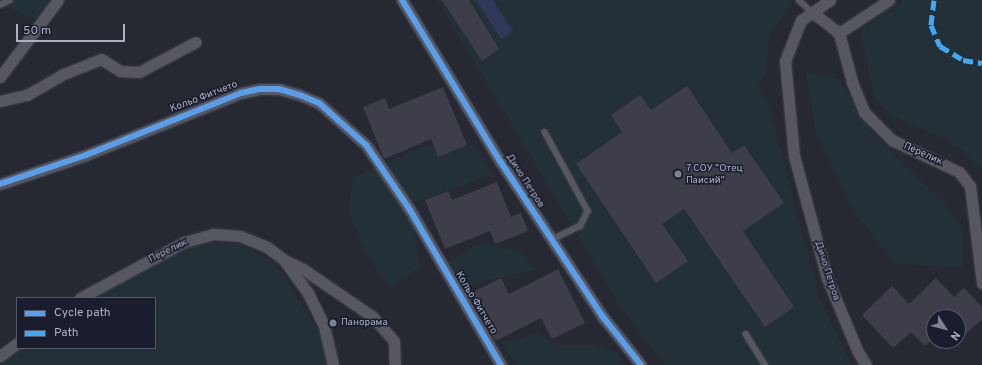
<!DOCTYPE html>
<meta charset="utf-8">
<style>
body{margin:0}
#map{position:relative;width:982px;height:365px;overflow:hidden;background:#262832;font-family:Overpass,sans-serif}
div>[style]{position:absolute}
.green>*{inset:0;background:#233038}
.water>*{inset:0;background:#313759}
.building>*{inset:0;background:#3d3e49}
.roads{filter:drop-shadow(0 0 1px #42434b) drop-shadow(0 0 1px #42434b)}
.service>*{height:5.5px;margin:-2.75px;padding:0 2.75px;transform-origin:2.75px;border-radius:2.75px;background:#565761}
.minor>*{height:11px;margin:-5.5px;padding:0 5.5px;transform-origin:5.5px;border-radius:5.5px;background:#565761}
.quiet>*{height:5px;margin-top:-2.5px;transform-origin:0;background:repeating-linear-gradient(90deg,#3fa9f5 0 10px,transparent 0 15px)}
.cycleway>*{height:6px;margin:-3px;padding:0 3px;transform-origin:3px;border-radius:3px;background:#5a9eea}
.dots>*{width:11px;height:11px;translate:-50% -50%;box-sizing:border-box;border:2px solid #191d2d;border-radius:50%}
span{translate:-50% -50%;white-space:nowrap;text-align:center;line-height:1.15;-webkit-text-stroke:3px #191d2d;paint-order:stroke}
.street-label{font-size:10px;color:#aeb1c5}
.poi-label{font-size:10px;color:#aeb1c5}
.left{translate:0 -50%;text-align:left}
.legend{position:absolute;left:16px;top:297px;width:140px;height:52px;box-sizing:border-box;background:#191d2d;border:1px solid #55586a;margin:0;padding:5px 7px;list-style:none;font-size:12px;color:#aeb1c5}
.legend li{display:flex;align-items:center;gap:8px;height:20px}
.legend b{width:20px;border:1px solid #55586a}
.north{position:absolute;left:926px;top:309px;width:40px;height:40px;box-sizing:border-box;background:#191d2d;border:1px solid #55586a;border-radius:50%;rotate:126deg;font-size:11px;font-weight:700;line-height:16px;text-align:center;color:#aeb1c5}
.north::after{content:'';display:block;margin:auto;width:14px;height:18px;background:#7e8192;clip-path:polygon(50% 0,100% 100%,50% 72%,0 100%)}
.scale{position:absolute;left:16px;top:24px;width:109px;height:18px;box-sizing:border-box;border:2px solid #aeb1c5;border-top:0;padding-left:5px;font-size:12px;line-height:14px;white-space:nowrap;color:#aeb1c5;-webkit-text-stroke:3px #191d2d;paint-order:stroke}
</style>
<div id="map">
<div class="green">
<div style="clip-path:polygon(0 0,67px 0,47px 25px,0 4px)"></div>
<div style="clip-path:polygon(437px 0,794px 0,770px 34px,765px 77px,757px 86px,768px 102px,820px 300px,852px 365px,667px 365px,661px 360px,619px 304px)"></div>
<div style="clip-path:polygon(902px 0,982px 0,982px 172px,966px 153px,944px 138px,896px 118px,875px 100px,860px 29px)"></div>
<div style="clip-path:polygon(806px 72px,839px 79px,870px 129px,907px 168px,943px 201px,963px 230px,962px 268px,896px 264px,853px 210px,816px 134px)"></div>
<div style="clip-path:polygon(475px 144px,492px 175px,410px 204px,420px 267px,390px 288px,366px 253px,349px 211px,353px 178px,423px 146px)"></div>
<div style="clip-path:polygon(482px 242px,520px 251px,535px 270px,463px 286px,448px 262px)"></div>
<div style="clip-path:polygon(203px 243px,241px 244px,276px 264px,340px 365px,0 365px,21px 348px,155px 348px,155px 298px,91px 298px,167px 255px)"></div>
<div style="clip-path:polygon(537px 334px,559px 345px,593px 345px,618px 353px,624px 362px,618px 365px,517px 365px,501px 342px)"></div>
</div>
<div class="water">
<div style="clip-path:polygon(476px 0,493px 0,513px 31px,501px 39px)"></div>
</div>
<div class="building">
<div style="clip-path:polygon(442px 0,469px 0,499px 49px,482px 61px)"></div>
<div style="clip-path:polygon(687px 86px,732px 153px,744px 145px,784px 203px,743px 231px,794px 307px,765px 327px,684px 209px,662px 224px,688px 261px,656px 283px,576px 164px,622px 132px,611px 115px,640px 95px,651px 110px)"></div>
<div style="clip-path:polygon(443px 87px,467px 145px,438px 157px,431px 139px,384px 159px,363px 107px,385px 98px,389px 109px)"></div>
<div style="clip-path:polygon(497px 182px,511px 217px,521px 213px,528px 231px,495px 244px,490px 231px,445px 249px,425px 200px,448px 191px,452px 200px)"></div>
<div style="clip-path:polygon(558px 269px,585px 323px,552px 339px,541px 318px,495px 341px,471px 293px,501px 278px,509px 294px)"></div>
<div style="clip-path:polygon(936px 278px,954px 297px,964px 288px,982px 307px,982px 319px,965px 335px,958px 328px,958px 317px,934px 317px,934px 338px,925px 346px,911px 332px,893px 348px,862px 315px,892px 286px,909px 304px)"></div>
</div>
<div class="roads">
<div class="service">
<div style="left:799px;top:0;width:18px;rotate:43deg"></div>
<div style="left:0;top:5px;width:11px;rotate:-27deg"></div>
<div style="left:545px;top:132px;width:90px;rotate:61.4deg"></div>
<div style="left:588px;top:211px;width:17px;rotate:115deg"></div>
<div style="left:581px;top:226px;width:32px;rotate:154deg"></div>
<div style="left:746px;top:334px;width:36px;rotate:58deg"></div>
</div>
<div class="minor">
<div style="left:402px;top:0;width:188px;rotate:58.7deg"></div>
<div style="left:500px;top:161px;width:187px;rotate:56.6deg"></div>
<div style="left:603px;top:317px;width:61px;rotate:51.6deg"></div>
<div style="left:830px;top:0;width:35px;rotate:145deg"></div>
<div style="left:801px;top:20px;width:44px;rotate:111.3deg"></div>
<div style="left:785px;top:61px;width:95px;rotate:84.6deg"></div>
<div style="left:794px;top:156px;width:126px;rotate:74.9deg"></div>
<div style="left:827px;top:278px;width:80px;rotate:67.3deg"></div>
<div style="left:858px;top:352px;width:15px;rotate:58deg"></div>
<div style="left:812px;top:12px;width:34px;rotate:38deg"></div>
<div style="left:839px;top:33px;width:51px;rotate:75.1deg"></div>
<div style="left:852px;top:82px;width:32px;rotate:68deg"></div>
<div style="left:864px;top:112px;width:40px;rotate:45deg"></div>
<div style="left:892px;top:140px;width:74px;rotate:25.5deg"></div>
<div style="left:959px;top:172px;width:18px;rotate:52deg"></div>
<div style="left:970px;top:186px;width:98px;rotate:82.9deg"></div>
<div style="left:839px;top:33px;width:60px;rotate:-33.4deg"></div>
<div style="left:0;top:77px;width:96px;rotate:-53deg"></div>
<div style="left:0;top:101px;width:28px;rotate:-13deg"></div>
<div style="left:27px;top:95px;width:39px;rotate:-30deg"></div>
<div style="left:61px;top:75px;width:43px;rotate:-21.8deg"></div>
<div style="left:101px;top:59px;width:22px;rotate:32deg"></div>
<div style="left:120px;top:71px;width:19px;rotate:3deg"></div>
<div style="left:139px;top:72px;width:64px;rotate:-27.8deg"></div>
<div style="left:0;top:184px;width:91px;rotate:-18.6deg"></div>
<div style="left:86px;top:155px;width:167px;rotate:-21.8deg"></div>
<div style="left:241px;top:93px;width:19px;rotate:-12deg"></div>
<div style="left:260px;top:89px;width:19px"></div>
<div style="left:279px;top:89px;width:22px;rotate:16deg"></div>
<div style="left:300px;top:95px;width:21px;rotate:23deg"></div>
<div style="left:319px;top:103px;width:63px;rotate:41.8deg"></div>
<div style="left:366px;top:145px;width:78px;rotate:55.9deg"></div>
<div style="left:410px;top:210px;width:180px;rotate:59.6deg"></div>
<div style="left:286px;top:261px;width:19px;rotate:25deg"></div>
<div style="left:303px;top:269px;width:85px;rotate:34.4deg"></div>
<div style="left:373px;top:317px;width:32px;rotate:49deg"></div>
<div style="left:394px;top:341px;width:24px;rotate:88deg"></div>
<div style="left:80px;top:298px;width:118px;rotate:-28.3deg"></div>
<div style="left:184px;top:242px;width:30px;rotate:-15deg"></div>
<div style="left:213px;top:234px;width:27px;rotate:4deg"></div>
<div style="left:240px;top:236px;width:29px;rotate:22deg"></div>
<div style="left:267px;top:247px;width:21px;rotate:37deg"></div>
<div style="left:284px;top:260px;width:41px;rotate:54deg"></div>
<div style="left:308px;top:293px;width:37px;rotate:64deg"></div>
<div style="left:324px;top:326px;width:40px;rotate:77deg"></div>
<div style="left:0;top:356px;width:21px;rotate:-37deg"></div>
</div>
</div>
<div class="quiet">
<div style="left:934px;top:0;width:25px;rotate:97deg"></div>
<div style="left:931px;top:25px;width:23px;rotate:67deg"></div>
<div style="left:940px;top:46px;width:27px;rotate:31deg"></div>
<div style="left:963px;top:60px;width:19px;rotate:9deg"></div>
</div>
<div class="cycleway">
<div style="left:402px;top:0;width:188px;rotate:58.7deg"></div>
<div style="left:500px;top:161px;width:187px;rotate:56.6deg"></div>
<div style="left:603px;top:317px;width:61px;rotate:51.6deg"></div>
<div style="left:0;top:184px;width:91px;rotate:-18.6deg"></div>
<div style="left:86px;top:155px;width:167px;rotate:-21.8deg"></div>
<div style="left:241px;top:93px;width:19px;rotate:-12deg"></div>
<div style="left:260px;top:89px;width:19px"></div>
<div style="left:279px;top:89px;width:22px;rotate:16deg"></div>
<div style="left:300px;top:95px;width:21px;rotate:23deg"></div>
<div style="left:319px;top:103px;width:63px;rotate:41.8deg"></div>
<div style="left:366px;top:145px;width:78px;rotate:55.9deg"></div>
<div style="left:410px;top:210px;width:180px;rotate:59.6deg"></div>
</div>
<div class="dots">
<div style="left:678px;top:174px;background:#7e8192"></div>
<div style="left:333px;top:323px;background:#7e8192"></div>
</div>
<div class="street-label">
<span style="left:204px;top:97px;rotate:-21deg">Кольо Фитчето</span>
<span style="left:923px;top:154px;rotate:24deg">Перелик</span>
<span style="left:525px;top:181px;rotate:57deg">Дичо Петров</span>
<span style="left:168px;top:251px;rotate:-26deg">Перелик</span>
<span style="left:827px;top:271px;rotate:72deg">Дичо Петров</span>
<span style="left:476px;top:303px;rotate:59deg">Кольо Фитчето</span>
</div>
<div class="poi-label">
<span class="left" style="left:686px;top:174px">7 СОУ "Отец<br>Паисий"</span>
<span class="left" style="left:341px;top:323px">Панорама</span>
</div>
<ul class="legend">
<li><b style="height:5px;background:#5a9eea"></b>Cycle path</li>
<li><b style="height:5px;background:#3fa9f5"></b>Path</li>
</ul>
<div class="north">N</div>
<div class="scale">50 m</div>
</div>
